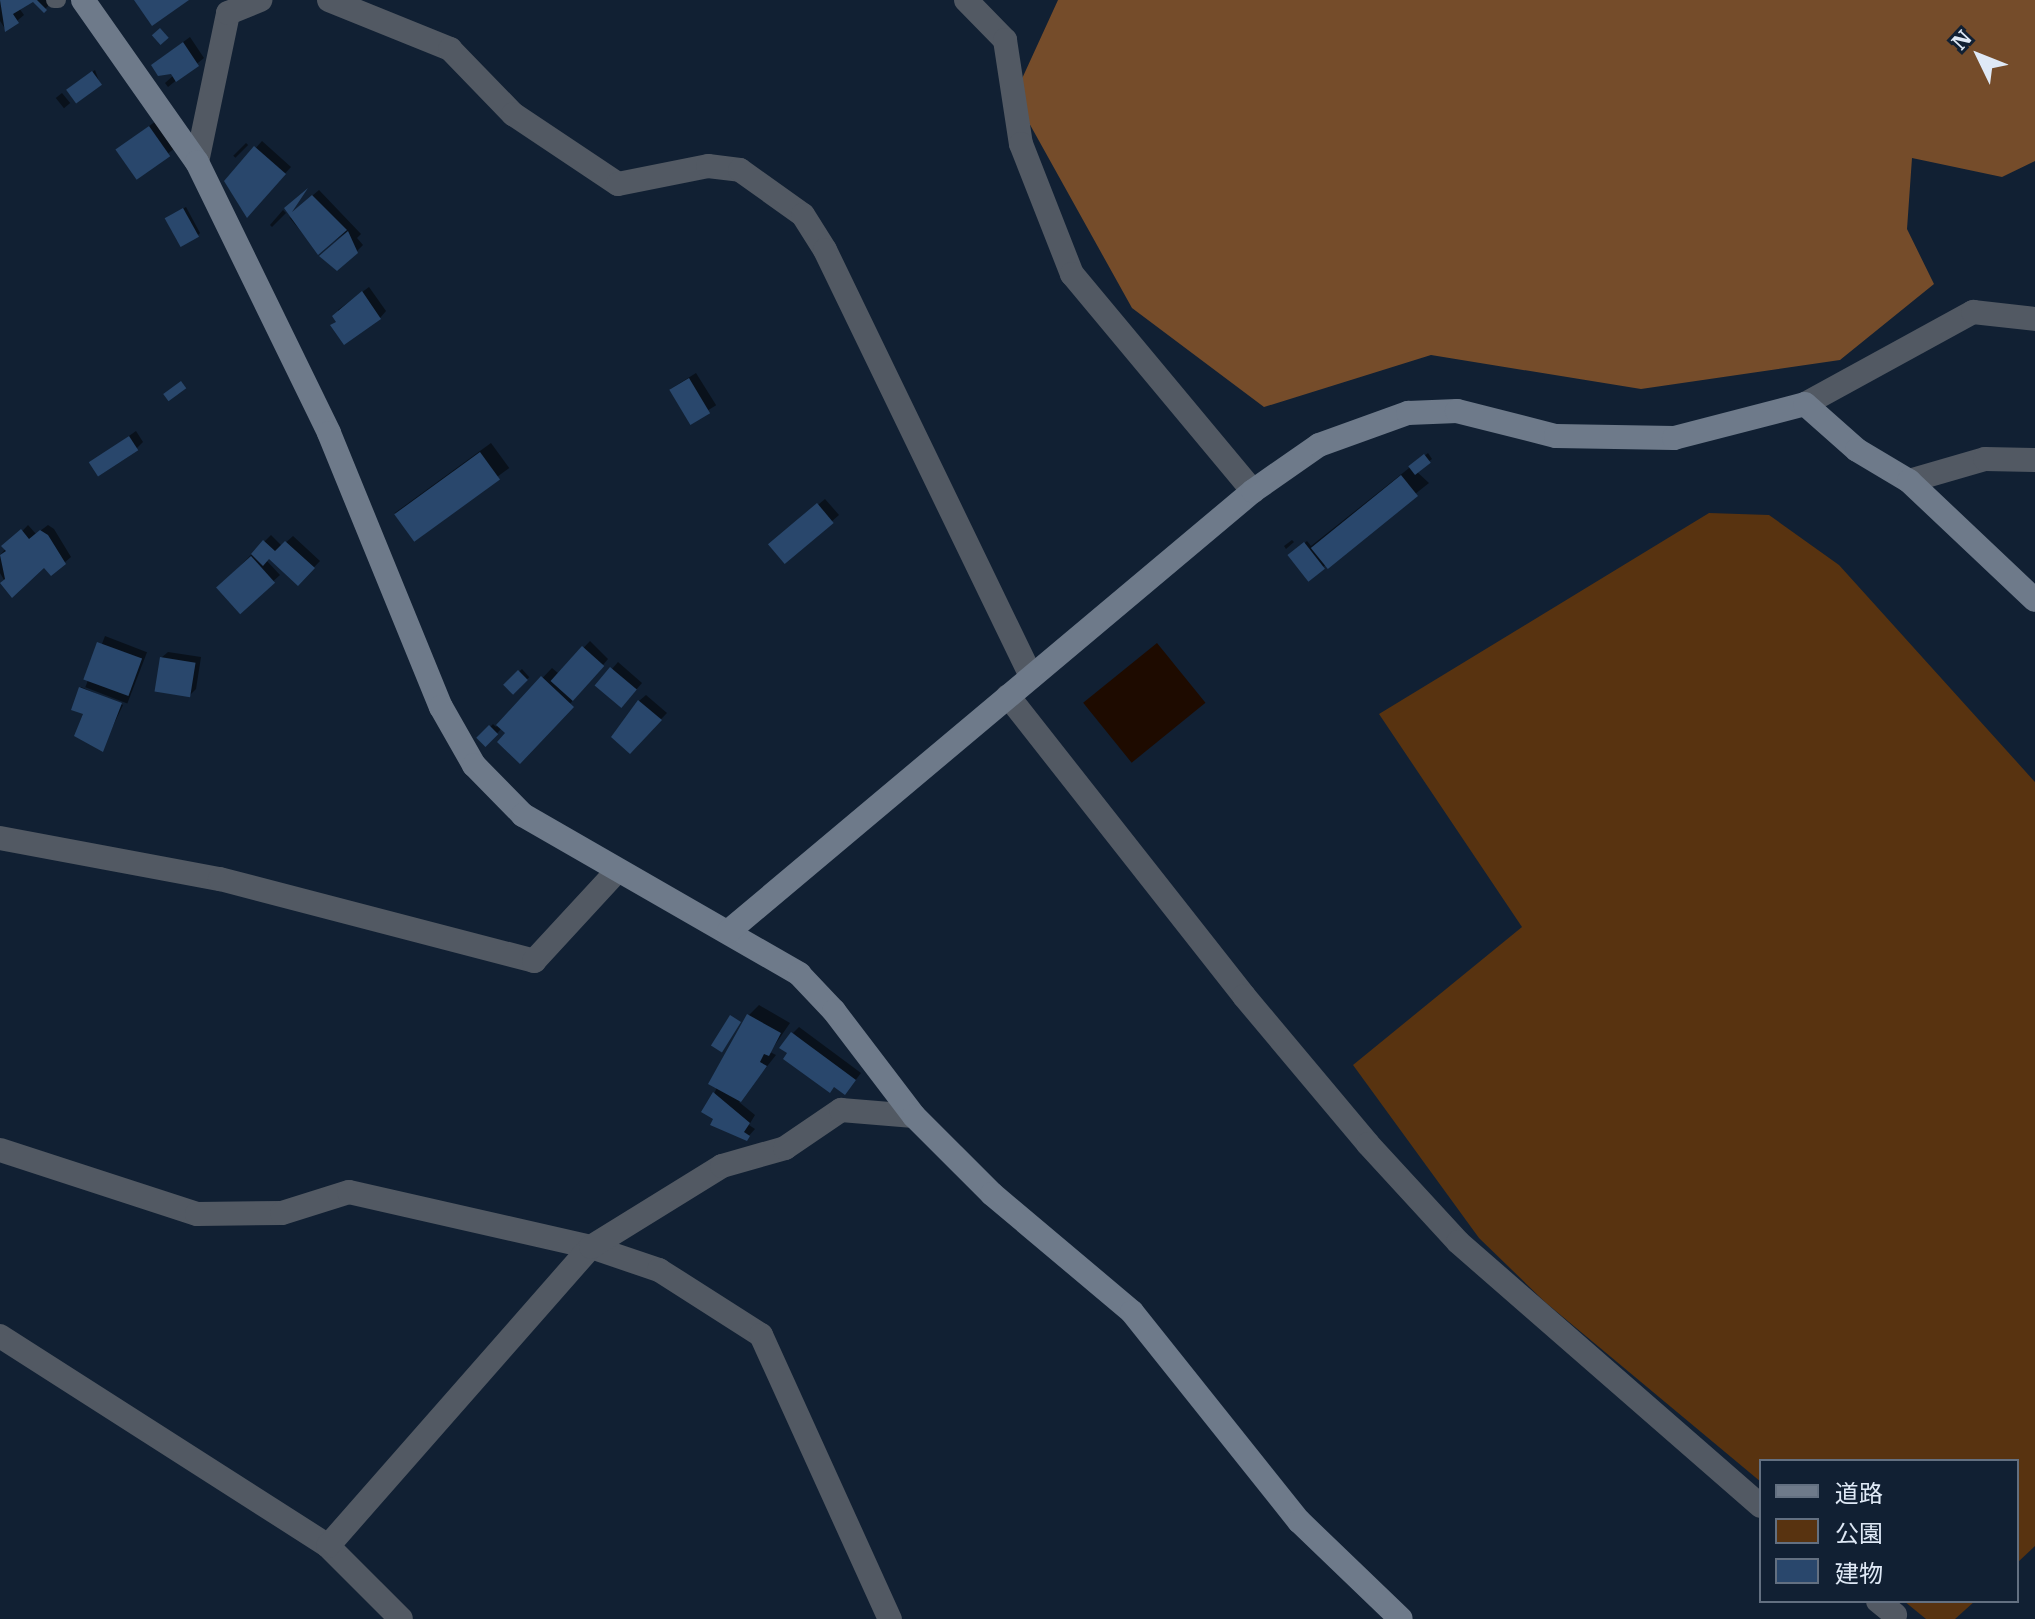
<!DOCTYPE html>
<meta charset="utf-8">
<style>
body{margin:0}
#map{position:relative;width:2035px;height:1619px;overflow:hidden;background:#112033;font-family:"IBM Plex Serif","Noto Sans JP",serif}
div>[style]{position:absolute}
.green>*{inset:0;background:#583310}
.forest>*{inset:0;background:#754c2a}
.water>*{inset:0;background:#1e0b00;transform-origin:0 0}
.shadow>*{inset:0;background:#0007;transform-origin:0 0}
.building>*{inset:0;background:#29476c;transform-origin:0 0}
.lane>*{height:16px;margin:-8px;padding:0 8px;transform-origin:8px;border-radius:8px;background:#525963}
.street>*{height:24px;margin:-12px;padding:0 12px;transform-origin:12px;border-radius:12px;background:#525963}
.secondary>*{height:24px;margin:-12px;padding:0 12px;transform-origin:12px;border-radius:12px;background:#6e7a8a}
span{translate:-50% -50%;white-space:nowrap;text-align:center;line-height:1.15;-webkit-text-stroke:7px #112033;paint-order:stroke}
.legend{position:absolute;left:1759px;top:1459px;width:260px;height:144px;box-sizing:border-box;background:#112033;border:2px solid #637081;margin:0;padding:10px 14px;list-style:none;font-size:24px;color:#dfe9f6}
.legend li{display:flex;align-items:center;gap:16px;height:40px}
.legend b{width:40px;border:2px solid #637081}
.north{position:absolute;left:1939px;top:16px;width:80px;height:80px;-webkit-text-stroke:6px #112033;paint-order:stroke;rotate:313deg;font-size:22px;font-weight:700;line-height:32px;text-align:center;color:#dfe9f6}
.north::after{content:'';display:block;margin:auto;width:28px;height:36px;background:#dfe9f6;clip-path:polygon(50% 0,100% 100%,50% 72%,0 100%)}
</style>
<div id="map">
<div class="green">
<div style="clip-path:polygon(1709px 513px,1769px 515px,1839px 565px,2035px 782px,2035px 1546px,2017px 1563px,2017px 1461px,1761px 1461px,1761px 1482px,1545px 1302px,1479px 1238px,1353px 1065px,1522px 927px,1379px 714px)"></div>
<div style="clip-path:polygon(1904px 1601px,1975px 1601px,1955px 1619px,1926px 1619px)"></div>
</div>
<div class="forest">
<div style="clip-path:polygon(1058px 0,2035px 0,2035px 161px,2002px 177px,1912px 158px,1907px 229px,1934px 284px,1840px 360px,1641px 389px,1431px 355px,1264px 407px,1132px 308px,1014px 96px)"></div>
</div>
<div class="water">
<div style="left:1157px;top:643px;width:77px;height:95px;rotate:51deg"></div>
</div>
<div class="shadow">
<div style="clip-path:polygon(0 0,32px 0,19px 8px,24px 15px,6px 30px,0 21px)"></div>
<div style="clip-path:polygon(34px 0,50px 0,52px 2px,44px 10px)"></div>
<div style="clip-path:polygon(190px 37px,204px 58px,168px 87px,165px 83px,174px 75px,160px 59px)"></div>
<div style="clip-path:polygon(95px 70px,100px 84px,71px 88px)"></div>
<div style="left:62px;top:93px;width:13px;height:8px;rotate:51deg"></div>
<div style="clip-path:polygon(156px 121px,175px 148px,138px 177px,125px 144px)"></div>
<div style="clip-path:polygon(262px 141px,291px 167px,247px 215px,226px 181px)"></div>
<div style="left:246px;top:143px;width:3px;height:18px;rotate:45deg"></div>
<div style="clip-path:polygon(319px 190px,361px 234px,357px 238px,363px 245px,357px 251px,322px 256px,347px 232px,318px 252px,289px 217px,293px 219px,292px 213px)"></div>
<div style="clip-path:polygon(186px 207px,200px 233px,198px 235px,169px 216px)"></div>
<div style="clip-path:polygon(283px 210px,286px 213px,272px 227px,270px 225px)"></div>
<div style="clip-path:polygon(369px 287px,386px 311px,380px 318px,338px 321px,338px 310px)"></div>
<div style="left:696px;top:373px;width:38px;height:30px;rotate:58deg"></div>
<div style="clip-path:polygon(136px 431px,143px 442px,137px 448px,98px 458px)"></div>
<div style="left:491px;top:443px;width:31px;height:119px;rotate:54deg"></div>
<div style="clip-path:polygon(1428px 453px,1432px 459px,1416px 471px,1429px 483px,1323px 567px,1290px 555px,1307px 541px,1311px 546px)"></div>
<div style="clip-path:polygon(825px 499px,839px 515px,785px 562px,777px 539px)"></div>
<div style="clip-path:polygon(28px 525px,36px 534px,48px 525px,54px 529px,71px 557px,64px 563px,44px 565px,13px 595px,0 573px,0 555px)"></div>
<div style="clip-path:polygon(271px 535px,282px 546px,293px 536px,320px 561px,298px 584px,270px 557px,266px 560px,280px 575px,240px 611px,225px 581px)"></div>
<div style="clip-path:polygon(1292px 540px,1294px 542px,1286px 549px,1284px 546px)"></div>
<div style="left:105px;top:636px;width:45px;height:55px;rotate:21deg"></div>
<div style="clip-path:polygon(590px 641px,608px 659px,530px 751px,502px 728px,487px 744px,480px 738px,493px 724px,496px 727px,552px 668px,559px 674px)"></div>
<div style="clip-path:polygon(168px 652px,201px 657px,196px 689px,190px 695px,161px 658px)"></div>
<div style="clip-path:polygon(618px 662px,642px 683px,627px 700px,612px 669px)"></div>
<div style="left:522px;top:669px;width:11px;height:22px;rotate:49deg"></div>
<div style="clip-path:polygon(81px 687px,123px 705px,102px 749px,85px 713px,73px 709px)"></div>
<div style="clip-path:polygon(646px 695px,667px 713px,630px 751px,639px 701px)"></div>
<div style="clip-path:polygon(759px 1005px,790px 1023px,770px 1052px,776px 1055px,739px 1102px,755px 1115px,749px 1125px,755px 1129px,746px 1139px,716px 1119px,714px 1094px,749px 1015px)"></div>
<div style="clip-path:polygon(799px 1027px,861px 1073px,851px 1086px,793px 1033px)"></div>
</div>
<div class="building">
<div style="clip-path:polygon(0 0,37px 0,47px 10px,44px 13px,33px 2px,13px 14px,19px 23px,5px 32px)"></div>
<div style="clip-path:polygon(134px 0,189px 0,152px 26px)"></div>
<div style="left:160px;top:28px;width:13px;height:11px;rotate:48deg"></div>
<div style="clip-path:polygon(183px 42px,199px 66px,176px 82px,171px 74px,158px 76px,151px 65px)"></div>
<div style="left:92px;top:71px;width:17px;height:32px;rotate:54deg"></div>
<div style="left:149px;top:126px;width:37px;height:41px;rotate:55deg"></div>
<div style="clip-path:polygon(254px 146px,286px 174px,247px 218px,224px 181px)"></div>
<div style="clip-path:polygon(308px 188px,292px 212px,312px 195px,347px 230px,318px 255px,284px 208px)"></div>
<div style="left:183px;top:208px;width:33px;height:21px;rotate:61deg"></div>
<div style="clip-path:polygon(348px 231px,358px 253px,337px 271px,319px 256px)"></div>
<div style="clip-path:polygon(362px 291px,381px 319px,344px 345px,330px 325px,336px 322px,332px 316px)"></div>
<div style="left:689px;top:378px;width:41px;height:23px;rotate:59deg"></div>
<div style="left:181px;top:381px;width:9px;height:22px;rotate:54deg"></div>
<div style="left:129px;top:436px;width:17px;height:48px;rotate:57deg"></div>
<div style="left:480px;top:452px;width:34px;height:106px;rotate:54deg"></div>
<div style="left:1424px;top:454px;width:11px;height:20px;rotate:52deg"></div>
<div style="left:1401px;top:475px;width:27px;height:116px;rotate:51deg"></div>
<div style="left:817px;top:503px;width:26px;height:64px;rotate:50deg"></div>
<div style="clip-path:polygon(21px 529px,29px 539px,40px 530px,48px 535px,66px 564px,51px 576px,44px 568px,12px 598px,0 583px,5px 579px,0 555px,6px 551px,1px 546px)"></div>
<div style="clip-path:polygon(263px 540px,275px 551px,285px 541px,315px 568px,298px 586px,269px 559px,263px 566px,251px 554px)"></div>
<div style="left:1304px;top:542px;width:34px;height:21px;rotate:52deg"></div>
<div style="left:251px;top:556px;width:36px;height:47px;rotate:48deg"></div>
<div style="left:97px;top:642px;width:48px;height:40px;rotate:20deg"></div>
<div style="left:582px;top:646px;width:30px;height:47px;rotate:42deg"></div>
<div style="left:160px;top:657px;width:36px;height:35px;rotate:9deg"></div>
<div style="left:610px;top:667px;width:35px;height:24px;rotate:40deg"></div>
<div style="left:518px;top:670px;width:14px;height:21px;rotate:45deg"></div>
<div style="clip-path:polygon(541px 676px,574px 707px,520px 764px,497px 742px,505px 733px,496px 725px)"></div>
<div style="clip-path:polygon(79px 687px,122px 703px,103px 752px,74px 736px,83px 714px,71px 710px)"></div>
<div style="clip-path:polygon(638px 700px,662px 720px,630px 754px,611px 737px)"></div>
<div style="left:489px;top:725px;width:13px;height:18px;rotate:45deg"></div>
<div style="clip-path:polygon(747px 1014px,781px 1033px,769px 1056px,764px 1054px,760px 1062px,767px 1066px,741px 1102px,708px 1084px)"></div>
<div style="left:730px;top:1015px;width:13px;height:36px;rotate:32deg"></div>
<div style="clip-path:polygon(791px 1032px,856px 1080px,845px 1095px,834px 1087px,830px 1093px,783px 1059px,787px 1053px,779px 1048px)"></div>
<div style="clip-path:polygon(713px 1092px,750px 1123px,744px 1132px,750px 1136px,747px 1141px,710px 1125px,713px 1119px,701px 1112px)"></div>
</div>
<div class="lane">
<div style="left:54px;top:0;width:4px"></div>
</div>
<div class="street">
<div style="left:329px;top:0;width:131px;rotate:22deg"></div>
<div style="left:450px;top:49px;width:91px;rotate:45.9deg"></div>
<div style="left:513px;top:114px;width:126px;rotate:33.7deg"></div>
<div style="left:618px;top:184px;width:92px;rotate:-11.3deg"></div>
<div style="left:708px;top:166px;width:32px;rotate:7deg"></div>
<div style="left:740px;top:170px;width:77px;rotate:35.5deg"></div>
<div style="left:803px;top:215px;width:41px;rotate:57.8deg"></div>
<div style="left:825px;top:250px;width:474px;rotate:64.2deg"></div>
<div style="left:966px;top:0;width:56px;rotate:45.7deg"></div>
<div style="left:1005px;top:40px;width:105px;rotate:81.3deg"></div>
<div style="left:1021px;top:144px;width:140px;rotate:68.6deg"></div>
<div style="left:1072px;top:274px;width:283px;rotate:50.2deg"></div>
<div style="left:197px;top:162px;width:152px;rotate:-78.2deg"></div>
<div style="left:228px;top:13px;width:35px;rotate:-22deg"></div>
<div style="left:1805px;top:404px;width:192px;rotate:-28.7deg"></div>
<div style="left:1973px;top:312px;width:62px;rotate:6.4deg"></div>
<div style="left:1909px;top:481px;width:79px;rotate:-16.1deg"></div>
<div style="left:1985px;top:459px;width:50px;rotate:1.1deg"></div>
<div style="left:1008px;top:696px;width:382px;rotate:51.8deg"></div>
<div style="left:1244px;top:996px;width:193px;rotate:50deg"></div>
<div style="left:1368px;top:1144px;width:133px;rotate:47.4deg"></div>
<div style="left:1458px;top:1242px;width:402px;rotate:41.1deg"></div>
<div style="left:0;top:838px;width:224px;rotate:10.6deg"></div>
<div style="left:220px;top:879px;width:325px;rotate:14.6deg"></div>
<div style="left:534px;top:961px;width:122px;rotate:-47.3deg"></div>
<div style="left:0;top:1150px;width:207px;rotate:18deg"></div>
<div style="left:197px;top:1214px;width:85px;rotate:-0.7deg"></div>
<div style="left:282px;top:1213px;width:70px;rotate:-17.4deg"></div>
<div style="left:349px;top:1192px;width:248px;rotate:12.8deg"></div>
<div style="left:591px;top:1247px;width:72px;rotate:18.7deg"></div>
<div style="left:659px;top:1270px;width:121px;rotate:32.5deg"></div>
<div style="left:761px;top:1335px;width:312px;rotate:65.6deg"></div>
<div style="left:0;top:1336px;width:389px;rotate:32.6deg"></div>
<div style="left:328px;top:1546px;width:103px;rotate:45deg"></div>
<div style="left:328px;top:1546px;width:398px;rotate:-48.7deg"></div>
<div style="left:591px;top:1247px;width:154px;rotate:-31.7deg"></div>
<div style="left:722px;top:1166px;width:66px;rotate:-15.9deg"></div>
<div style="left:785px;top:1148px;width:68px;rotate:-34.2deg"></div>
<div style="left:841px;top:1110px;width:73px;rotate:4.7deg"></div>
<div style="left:1878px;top:1601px;width:22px;rotate:39deg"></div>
</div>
<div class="secondary">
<div style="left:83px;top:0;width:198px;rotate:54.9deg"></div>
<div style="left:197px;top:162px;width:301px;rotate:64deg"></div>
<div style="left:329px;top:433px;width:296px;rotate:67.8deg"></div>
<div style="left:441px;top:707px;width:67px;rotate:60.4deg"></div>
<div style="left:474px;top:765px;width:70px;rotate:45.6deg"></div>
<div style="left:523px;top:815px;width:319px;rotate:29.9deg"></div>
<div style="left:799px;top:974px;width:51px;rotate:46.6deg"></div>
<div style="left:834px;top:1011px;width:132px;rotate:52.7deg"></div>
<div style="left:914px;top:1116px;width:110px;rotate:45deg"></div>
<div style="left:992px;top:1194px;width:183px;rotate:40.1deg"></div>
<div style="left:1132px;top:1312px;width:268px;rotate:51.4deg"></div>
<div style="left:1299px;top:1521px;width:141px;rotate:43.9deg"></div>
<div style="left:729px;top:931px;width:684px;rotate:-40.02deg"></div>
<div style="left:1253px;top:491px;width:80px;rotate:-34.9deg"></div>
<div style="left:1319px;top:445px;width:95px;rotate:-19.8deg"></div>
<div style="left:1408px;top:413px;width:49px;rotate:-2.3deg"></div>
<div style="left:1457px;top:411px;width:102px;rotate:14.2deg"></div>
<div style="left:1556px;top:436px;width:118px;rotate:1deg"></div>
<div style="left:1674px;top:438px;width:135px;rotate:-14.5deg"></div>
<div style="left:1805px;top:404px;width:69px;rotate:41.5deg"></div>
<div style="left:1857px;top:450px;width:61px;rotate:30.8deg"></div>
<div style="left:1909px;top:481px;width:173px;rotate:43.4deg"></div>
</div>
<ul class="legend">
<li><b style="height:10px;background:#6e7a8a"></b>道路</li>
<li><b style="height:22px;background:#583310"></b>公園</li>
<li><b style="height:22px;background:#29476c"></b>建物</li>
</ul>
<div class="north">N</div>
</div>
